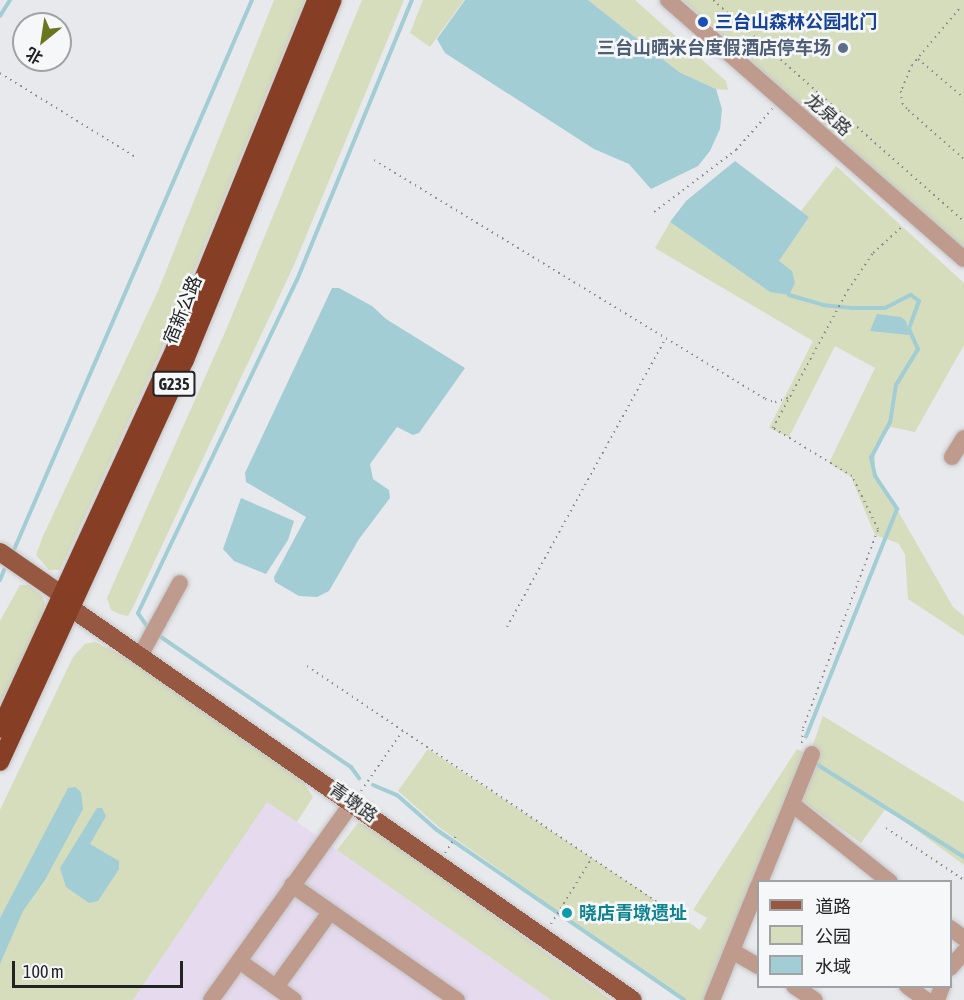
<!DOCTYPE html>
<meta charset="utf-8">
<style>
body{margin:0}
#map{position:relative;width:964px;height:1000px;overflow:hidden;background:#e8e9ec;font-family:"Asap Condensed","Noto Sans SC",sans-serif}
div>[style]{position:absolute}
.industrial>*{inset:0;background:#e6daee}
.green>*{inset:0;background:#d5ddbd}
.water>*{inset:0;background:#a2cdd4}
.stream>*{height:4px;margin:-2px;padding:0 2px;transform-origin:2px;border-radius:2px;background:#a2cdd4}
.path>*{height:2px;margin-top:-1px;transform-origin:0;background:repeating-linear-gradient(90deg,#8a8b8d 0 1.5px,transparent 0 6px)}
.roads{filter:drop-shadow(0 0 2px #c4c5c8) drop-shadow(0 0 2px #c4c5c8)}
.minor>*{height:16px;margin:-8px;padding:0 8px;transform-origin:8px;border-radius:8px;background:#bf9b8e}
.major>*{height:18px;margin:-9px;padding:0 9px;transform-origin:9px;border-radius:9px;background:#965841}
.highway>*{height:18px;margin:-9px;padding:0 9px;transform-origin:9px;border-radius:9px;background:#863e24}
.dots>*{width:16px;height:16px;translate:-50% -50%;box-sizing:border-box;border:3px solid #f5f7f9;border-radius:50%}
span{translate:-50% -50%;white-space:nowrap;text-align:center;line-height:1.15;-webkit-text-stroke:5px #f5f7f9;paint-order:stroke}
.shield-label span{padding:2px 4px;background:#f5f7f9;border:2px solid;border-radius:4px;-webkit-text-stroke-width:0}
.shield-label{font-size:16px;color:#222323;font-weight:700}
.transit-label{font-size:18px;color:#164399;font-weight:700}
.left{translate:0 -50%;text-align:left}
.service-label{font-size:18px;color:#4e5e75;font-weight:700}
.right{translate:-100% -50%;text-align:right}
.street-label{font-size:18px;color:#222323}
.culture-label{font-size:18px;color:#0d838f;font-weight:700}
.legend{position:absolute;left:757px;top:880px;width:195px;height:108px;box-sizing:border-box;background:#f5f7f9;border:2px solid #a1a2a3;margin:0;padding:8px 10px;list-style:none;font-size:18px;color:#222323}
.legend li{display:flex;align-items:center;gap:12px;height:30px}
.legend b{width:30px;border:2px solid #a1a2a3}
.north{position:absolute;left:12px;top:12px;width:60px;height:60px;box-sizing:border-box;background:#f5f7f9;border:2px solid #a1a2a3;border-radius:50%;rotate:210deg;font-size:16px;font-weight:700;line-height:24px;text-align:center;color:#222323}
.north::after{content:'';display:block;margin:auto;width:21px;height:27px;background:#6b741e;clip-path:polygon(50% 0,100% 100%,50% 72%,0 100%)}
.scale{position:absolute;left:12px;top:961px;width:171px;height:27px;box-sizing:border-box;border:3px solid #222323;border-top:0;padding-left:8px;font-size:18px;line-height:21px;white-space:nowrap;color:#222323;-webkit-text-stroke:4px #f5f7f9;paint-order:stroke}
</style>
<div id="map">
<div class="industrial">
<div style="clip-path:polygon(267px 801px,551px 1000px,133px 1000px)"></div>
</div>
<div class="green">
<div style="clip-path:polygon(274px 0,305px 0,160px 353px,60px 570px,49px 570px,36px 555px,43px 536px,158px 291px)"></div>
<div style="clip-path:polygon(362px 0,404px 0,294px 265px,133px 607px,128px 616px,119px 614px,111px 610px,107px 598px,226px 330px)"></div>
<div style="clip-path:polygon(423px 0,464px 0,430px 47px,410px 33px)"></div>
<div style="clip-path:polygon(588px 0,635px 0,726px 81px,728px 90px,716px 89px,679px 72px)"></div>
<div style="clip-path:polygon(683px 0,964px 0,964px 249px,814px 117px)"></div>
<div style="clip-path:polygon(836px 166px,964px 283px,964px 345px,915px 432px,891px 427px,881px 435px,875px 452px,875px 471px,953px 607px,964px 616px,964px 636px,908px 599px,905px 554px,898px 543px,875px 535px,851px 477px,829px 463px,875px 368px,835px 346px,789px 437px,769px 428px,813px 341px,655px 248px,670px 222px,770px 292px,779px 261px,809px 217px,801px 211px)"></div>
<div style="clip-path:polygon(20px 585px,29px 585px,43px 596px,45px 604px,36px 634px,0 705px,0 621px)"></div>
<div style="clip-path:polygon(95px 642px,129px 659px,301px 779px,313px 797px,297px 822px,267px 802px,133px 1000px,0 1000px,0 810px,73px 657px,85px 644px)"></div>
<div style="clip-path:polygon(823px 716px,964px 802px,964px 865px,886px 808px,861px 843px,795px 796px)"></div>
<div style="clip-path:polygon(428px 749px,700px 930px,707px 918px,693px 910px,797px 749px,806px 753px,707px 1000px,684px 1000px,440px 828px,398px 791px)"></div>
<div style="clip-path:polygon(358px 823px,371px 827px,611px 1000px,551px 1000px,337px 850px)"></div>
</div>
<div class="water">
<div style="clip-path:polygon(465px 0,588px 0,679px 72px,716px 89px,722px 109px,720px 129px,710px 151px,698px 166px,651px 189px,629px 164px,594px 149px,445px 53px,437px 39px)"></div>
<div style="clip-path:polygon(735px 161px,809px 217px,779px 261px,792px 271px,795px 283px,789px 295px,770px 292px,670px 222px,686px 201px)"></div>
<div style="clip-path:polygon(332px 288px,339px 288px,372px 306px,386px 319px,465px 368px,419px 433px,413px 435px,397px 427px,370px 464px,373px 479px,389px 490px,390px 498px,359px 539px,329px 591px,317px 597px,299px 596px,275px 582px,274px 577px,306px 517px,246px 482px,245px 473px)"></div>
<div style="clip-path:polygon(877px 314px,901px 317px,906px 321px,909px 335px,870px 331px)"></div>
<div style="clip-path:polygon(241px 498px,294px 521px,288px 540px,266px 574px,234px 561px,223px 549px)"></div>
<div style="clip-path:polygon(75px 787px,81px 792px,83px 809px,45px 880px,23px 911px,0 964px,0 918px,68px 788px)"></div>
<div style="clip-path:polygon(97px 808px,102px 808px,106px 816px,90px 844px,119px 861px,119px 869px,98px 901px,89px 903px,66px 887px,60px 868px)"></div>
</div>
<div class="stream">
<div style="left:0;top:16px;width:19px;rotate:-58deg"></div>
<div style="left:789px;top:295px;width:35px;rotate:16deg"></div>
<div style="left:823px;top:305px;width:30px;rotate:6deg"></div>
<div style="left:853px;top:308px;width:32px"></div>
<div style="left:885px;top:308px;width:29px;rotate:-27deg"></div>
<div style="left:911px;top:295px;width:10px;rotate:37deg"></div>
<div style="left:919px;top:301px;width:30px;rotate:110deg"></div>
<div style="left:909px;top:329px;width:22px;rotate:66deg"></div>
<div style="left:918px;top:349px;width:42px;rotate:121.4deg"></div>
<div style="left:896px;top:385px;width:37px;rotate:99deg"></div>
<div style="left:890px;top:422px;width:40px;rotate:118deg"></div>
<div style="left:871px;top:457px;width:19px;rotate:78deg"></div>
<div style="left:875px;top:476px;width:40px;rotate:56deg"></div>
<div style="left:897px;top:509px;width:245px;rotate:111.8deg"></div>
<div style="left:13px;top:552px;width:602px;rotate:-66.59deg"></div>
<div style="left:0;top:580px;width:11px;rotate:-68deg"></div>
<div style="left:149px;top:629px;width:19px;rotate:-125deg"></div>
<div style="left:138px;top:613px;width:369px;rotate:-64.5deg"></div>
<div style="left:297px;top:280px;width:303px;rotate:-67.7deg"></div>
<div style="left:158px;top:635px;width:234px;rotate:34.4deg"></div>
<div style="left:351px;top:767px;width:14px;rotate:54deg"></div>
<div style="left:818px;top:765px;width:173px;rotate:32.2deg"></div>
<div style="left:373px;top:785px;width:26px;rotate:23deg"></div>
<div style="left:397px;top:795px;width:53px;rotate:41.2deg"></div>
<div style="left:437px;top:830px;width:300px;rotate:34.5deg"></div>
</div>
<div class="path">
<div style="left:713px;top:0;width:334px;rotate:41.4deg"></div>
<div style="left:959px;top:9px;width:73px;rotate:130deg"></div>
<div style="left:912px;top:65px;width:28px;rotate:113deg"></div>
<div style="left:901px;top:91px;width:12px;rotate:85deg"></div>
<div style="left:902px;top:103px;width:9px;rotate:49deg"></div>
<div style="left:908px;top:110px;width:74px;rotate:41.2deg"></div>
<div style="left:918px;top:59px;width:60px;rotate:40.3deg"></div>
<div style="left:0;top:73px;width:158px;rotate:31.8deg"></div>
<div style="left:374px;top:160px;width:458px;rotate:31.4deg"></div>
<div style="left:765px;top:399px;width:10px;rotate:17deg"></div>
<div style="left:775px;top:402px;width:14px;rotate:-17deg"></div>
<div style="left:654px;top:212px;width:103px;rotate:-37.1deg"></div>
<div style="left:736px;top:150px;width:55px;rotate:-48.7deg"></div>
<div style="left:507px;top:627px;width:326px;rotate:-61.2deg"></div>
<div style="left:307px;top:666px;width:444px;rotate:34deg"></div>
<div style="left:802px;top:743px;width:15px;rotate:-86deg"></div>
<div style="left:803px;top:728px;width:213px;rotate:-69.3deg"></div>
<div style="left:878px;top:529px;width:59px;rotate:-116.1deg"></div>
<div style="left:852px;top:476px;width:92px;rotate:-148.7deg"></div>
<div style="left:773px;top:428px;width:157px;rotate:-61.5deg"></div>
<div style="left:848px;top:290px;width:45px;rotate:-56deg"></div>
<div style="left:873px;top:253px;width:42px;rotate:-42.1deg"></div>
<div style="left:361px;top:791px;width:75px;rotate:-55.3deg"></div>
<div style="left:886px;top:828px;width:94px;rotate:33.7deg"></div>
<div style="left:445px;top:853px;width:20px;rotate:-57deg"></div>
<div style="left:551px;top:924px;width:78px;rotate:-58.2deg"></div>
</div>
<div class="roads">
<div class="minor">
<div style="left:668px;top:0;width:393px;rotate:41.2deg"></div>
<div style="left:952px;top:457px;width:22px;rotate:-58deg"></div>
<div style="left:140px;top:656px;width:83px;rotate:-61.3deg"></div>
<div style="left:792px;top:804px;width:125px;rotate:38.5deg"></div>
<div style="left:760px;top:882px;width:138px;rotate:-67.9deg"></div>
<div style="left:292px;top:885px;width:201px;rotate:34.9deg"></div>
<div style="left:950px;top:928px;width:17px;rotate:36deg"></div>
<div style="left:732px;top:951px;width:30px;rotate:30deg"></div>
<div style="left:239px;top:961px;width:67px;rotate:35.3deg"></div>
<div style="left:950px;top:968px;width:21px;rotate:-49deg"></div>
<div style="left:794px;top:986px;width:25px;rotate:34deg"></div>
<div style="left:907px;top:986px;width:24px;rotate:36deg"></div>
<div style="left:276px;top:987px;width:92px;rotate:-54.2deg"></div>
<div style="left:211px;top:1000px;width:244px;rotate:-54.4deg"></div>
<div style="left:712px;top:1000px;width:123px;rotate:-68deg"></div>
<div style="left:937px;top:1000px;width:15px;rotate:-70deg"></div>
</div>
<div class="major">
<div style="left:0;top:552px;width:75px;rotate:34.7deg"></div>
<div style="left:62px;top:595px;width:16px;rotate:55deg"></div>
<div style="left:71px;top:608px;width:685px;rotate:34.9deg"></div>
</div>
<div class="highway">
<div style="left:0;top:729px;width:419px;rotate:-65.3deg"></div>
<div style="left:175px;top:348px;width:375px;rotate:-67.9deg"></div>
<div style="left:0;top:762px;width:443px;rotate:-65.3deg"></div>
<div style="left:185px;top:360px;width:389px;rotate:-67.7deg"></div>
</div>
</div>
<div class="dots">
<div style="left:703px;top:22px;background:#1a4fb4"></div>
<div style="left:843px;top:48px;background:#5c6f8a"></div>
<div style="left:567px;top:913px;background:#0f9aa8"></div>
</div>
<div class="shield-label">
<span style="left:174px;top:384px">G235</span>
</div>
<div class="transit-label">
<span class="left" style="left:715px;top:22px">三台山森林公园北门</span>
</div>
<div class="service-label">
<span class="right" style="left:831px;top:48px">三台山晒米台度假酒店停车场</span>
</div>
<div class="street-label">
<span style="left:828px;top:115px;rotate:41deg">龙泉路</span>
<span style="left:183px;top:310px;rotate:-68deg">宿新公路</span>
<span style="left:353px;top:803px;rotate:35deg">青墩路</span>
</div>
<div class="culture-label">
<span class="left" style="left:579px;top:913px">晓店青墩遗址</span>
</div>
<ul class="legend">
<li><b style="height:8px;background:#965841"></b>道路</li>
<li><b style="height:16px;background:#d5ddbd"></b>公园</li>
<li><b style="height:16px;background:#a2cdd4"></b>水域</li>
</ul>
<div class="north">北</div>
<div class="scale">100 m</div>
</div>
